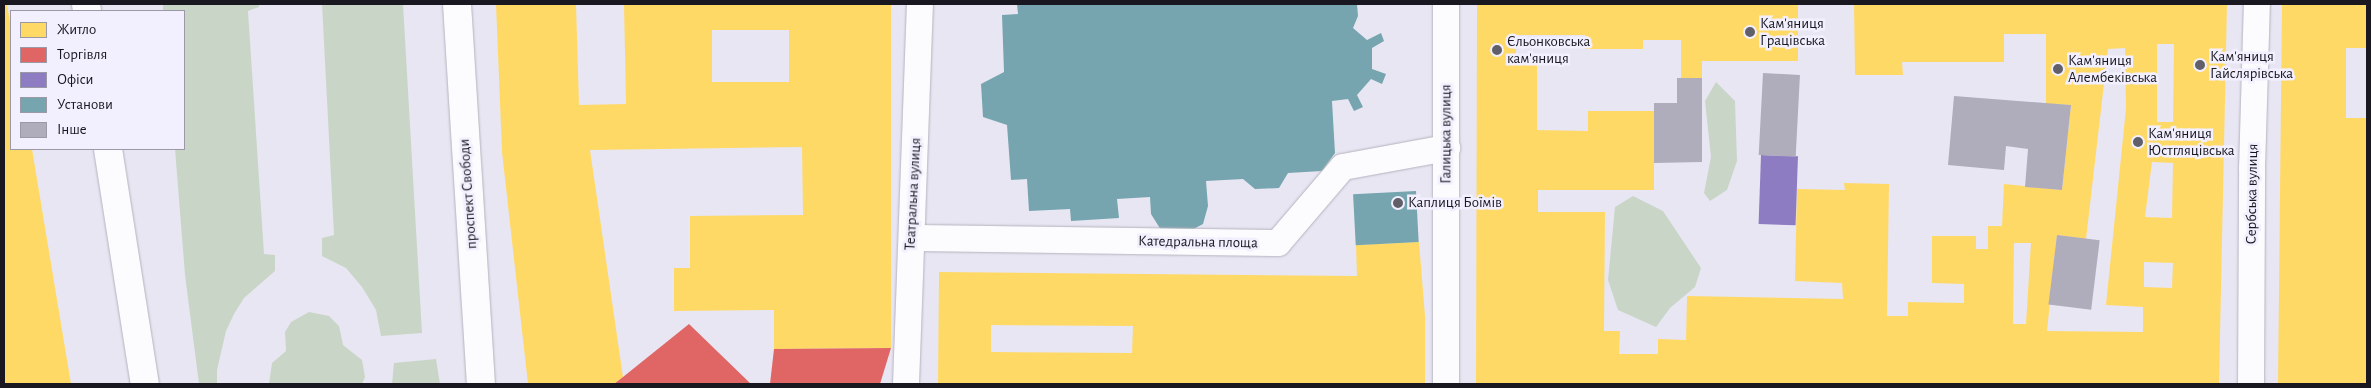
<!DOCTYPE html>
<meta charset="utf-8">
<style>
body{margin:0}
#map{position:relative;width:2371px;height:388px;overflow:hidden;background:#e8e6f3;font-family:"Alegreya Sans",sans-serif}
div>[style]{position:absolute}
.green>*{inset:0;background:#c9d6c7}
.homes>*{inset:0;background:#ffd966}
.shops>*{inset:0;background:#e06666}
.offices>*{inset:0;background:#8e7cc3;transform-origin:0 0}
.public>*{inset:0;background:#76a5af;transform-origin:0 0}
.building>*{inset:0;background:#afacbb;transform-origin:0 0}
.roads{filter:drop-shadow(0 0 1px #b5b3be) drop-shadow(0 0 1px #b5b3be)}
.pedestrian>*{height:26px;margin:-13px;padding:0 13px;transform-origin:13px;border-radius:13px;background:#fcfbfd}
.secondary>*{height:28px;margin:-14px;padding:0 14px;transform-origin:14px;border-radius:14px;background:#fcfbfd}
.primary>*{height:28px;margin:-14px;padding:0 14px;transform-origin:14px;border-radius:14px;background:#fcfbfd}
.dots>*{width:14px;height:14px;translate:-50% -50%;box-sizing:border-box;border:2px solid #f2effe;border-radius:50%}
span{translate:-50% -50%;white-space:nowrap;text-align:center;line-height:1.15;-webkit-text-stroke:5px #f2effe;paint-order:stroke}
.poi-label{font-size:15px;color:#19171f}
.left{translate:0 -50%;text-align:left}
.street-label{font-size:15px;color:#19171f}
.frame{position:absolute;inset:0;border:5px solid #19171f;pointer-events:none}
.legend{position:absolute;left:10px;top:10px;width:175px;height:140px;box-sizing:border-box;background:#f2effe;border:1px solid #9b99a5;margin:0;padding:6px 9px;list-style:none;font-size:15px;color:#19171f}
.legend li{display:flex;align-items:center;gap:10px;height:25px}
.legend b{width:25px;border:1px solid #9b99a5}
</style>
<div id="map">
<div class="green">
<div style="clip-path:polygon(163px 4px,259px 4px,259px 7px,248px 11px,264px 254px,275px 255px,275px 271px,244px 298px,234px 314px,226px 331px,217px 370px,217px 384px,199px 384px,185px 275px,175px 149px,184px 149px,184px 11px,163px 11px)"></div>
<div style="clip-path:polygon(322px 4px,403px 4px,422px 333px,381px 336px,376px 310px,362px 287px,346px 268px,322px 256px,322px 238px,334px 235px)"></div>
<div style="clip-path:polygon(1716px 82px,1735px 101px,1737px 161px,1727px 190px,1710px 201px,1704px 193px,1711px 157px,1705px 101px)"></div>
<div style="clip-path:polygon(1633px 196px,1663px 211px,1701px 268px,1695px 287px,1670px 308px,1656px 327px,1618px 310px,1608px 280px,1615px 207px)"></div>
<div style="clip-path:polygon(309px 312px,329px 316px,339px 326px,343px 345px,362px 360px,365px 377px,362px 384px,269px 384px,272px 363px,286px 351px,285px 332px,291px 322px)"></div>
<div style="clip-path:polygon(436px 359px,440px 384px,392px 384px,394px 363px)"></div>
</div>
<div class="homes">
<div style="clip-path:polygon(4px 4px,7px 4px,11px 28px,11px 149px,32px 149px,71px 384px,4px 384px)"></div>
<div style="clip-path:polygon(evenodd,496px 4px,576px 4px,579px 105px,626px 104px,624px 4px,891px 4px,891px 348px,774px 349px,774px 310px,674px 311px,674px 268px,690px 268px,690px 216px,803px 215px,802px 147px,590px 150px,623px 377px,614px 384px,528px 384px,502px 152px,496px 4px,712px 30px,789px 30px,789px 82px,712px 82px,712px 30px)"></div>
<div style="clip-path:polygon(evenodd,1477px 4px,1798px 4px,1798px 61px,1702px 61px,1702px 78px,1681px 78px,1681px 40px,1643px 40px,1643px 49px,1585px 49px,1585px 35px,1516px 35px,1516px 64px,1537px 64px,1537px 130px,1588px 131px,1588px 111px,1654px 111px,1654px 190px,1538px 190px,1538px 212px,1605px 212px,1604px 331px,1620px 331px,1619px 354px,1658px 354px,1658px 339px,1686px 340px,1687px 296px,1843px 299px,1842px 283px,1795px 281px,1797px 189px,1845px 190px,1844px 183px,1889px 184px,1887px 316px,1908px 316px,1908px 302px,1964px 303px,1964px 284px,1932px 283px,1932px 236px,1976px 236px,1976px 249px,1988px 249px,1988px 226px,2002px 226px,2004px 184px,2062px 190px,2071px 105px,2046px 104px,2046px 34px,2004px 34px,2004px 62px,1902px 62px,1903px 75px,1855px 75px,1854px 4px,2227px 4px,2219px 384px,1476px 384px,1477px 4px,2157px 44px,2174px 44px,2173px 122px,2157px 122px,2157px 44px,1477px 4px,2125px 48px,2126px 108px,2106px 305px,2143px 307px,2143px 332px,2047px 331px,2057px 235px,2086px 239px,2108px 49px,2125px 48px,1477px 4px,2152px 162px,2173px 163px,2172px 218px,2145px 217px,2152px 162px,1477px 4px,2014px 243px,2031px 243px,2026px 324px,2013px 324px,2014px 243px,1477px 4px,2144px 262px,2173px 263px,2172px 288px,2144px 287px,2144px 262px)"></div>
<div style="clip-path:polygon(2282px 4px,2367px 4px,2367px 48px,2346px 48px,2346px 118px,2367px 118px,2367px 384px,2278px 384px)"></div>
<div style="clip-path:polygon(evenodd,1419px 242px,1425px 316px,1425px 384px,938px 384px,939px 272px,1357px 276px,1356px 245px,1419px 242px,991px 325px,1133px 326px,1132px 353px,991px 352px,991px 325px)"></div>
</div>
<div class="shops">
<div style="clip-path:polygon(689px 324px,751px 384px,614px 384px,623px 377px)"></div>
<div style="clip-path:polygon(891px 348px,880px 384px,770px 384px,774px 349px)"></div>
</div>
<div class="offices">
<div style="left:1761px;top:155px;width:37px;height:69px;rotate:2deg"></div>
</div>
<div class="public">
<div style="clip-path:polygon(1017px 4px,1357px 4px,1358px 16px,1353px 28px,1367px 40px,1381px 33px,1384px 41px,1372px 48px,1372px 69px,1386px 74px,1382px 84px,1371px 79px,1357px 95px,1363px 107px,1354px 111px,1348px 99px,1332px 101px,1335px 153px,1322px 171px,1288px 173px,1279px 188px,1255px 189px,1243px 179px,1206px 181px,1208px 206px,1203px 224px,1184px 234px,1161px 230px,1151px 214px,1150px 197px,1117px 199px,1119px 218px,1071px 221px,1070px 209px,1029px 211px,1027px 179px,1011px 180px,1007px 125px,983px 117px,981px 84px,1004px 72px,1002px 15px,1018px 14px)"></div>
<div style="left:1416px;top:191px;width:51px;height:63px;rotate:87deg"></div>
</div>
<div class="building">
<div style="left:1763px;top:73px;width:37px;height:82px;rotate:3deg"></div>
<div style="clip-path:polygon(1677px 78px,1702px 78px,1702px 162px,1654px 163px,1654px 103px,1677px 103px)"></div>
<div style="clip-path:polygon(1954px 96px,2071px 105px,2062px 190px,2025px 187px,2028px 149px,2006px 146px,2004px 170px,1948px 165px)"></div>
<div style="left:2057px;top:235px;width:43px;height:70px;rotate:7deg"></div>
</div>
<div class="roads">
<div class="pedestrian">
<div style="left:913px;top:238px;width:365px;rotate:0.8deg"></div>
<div style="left:1278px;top:243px;width:100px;rotate:-49.5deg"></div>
<div style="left:1343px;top:167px;width:106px;rotate:-10.4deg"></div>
<div style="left:906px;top:384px;width:380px;rotate:-87.9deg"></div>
<div style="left:1446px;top:384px;width:380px;rotate:-90deg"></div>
<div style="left:2251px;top:384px;width:215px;rotate:-89.7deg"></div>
<div style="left:2252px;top:169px;width:165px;rotate:-88.3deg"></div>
</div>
<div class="secondary">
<div style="left:457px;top:4px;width:381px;rotate:86.4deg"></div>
</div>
<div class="primary">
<div style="left:86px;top:4px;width:7px;rotate:82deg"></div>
<div style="left:108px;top:149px;width:238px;rotate:81.1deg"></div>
</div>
</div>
<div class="dots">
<div style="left:1750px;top:32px;background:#615f69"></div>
<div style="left:1497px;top:50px;background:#615f69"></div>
<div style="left:2200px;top:65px;background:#615f69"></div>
<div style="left:2058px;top:69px;background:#615f69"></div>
<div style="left:2138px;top:142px;background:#615f69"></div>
<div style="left:1398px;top:203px;background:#615f69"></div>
</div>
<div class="poi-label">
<span class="left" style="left:1760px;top:32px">Кам'яниця<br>Грацівська</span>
<span class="left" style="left:1507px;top:50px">Єльонковська<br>кам'яниця</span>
<span class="left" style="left:2210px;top:65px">Кам'яниця<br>Гайслярівська</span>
<span class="left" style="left:2068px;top:69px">Кам'яниця<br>Алембеківська</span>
<span class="left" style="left:2148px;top:142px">Кам'яниця<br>Юстгляцівська</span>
<span class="left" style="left:1408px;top:203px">Каплиця Боїмів</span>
</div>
<div class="street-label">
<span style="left:1446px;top:134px;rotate:-90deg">Галицька вулиця</span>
<span style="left:468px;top:194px;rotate:-94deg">проспект Свободи</span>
<span style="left:913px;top:194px;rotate:-87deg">Театральна вулиця</span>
<span style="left:2252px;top:194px;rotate:-89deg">Сербська вулиця</span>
<span style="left:1198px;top:242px;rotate:1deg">Катедральна площа</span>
</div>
<div class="frame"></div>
<ul class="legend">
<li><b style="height:14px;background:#ffd966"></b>Житло</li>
<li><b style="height:14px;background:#e06666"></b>Торгівля</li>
<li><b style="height:14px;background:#8e7cc3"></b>Офіси</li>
<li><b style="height:14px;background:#76a5af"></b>Установи</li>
<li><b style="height:14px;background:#afacbb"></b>Інше</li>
</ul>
</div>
